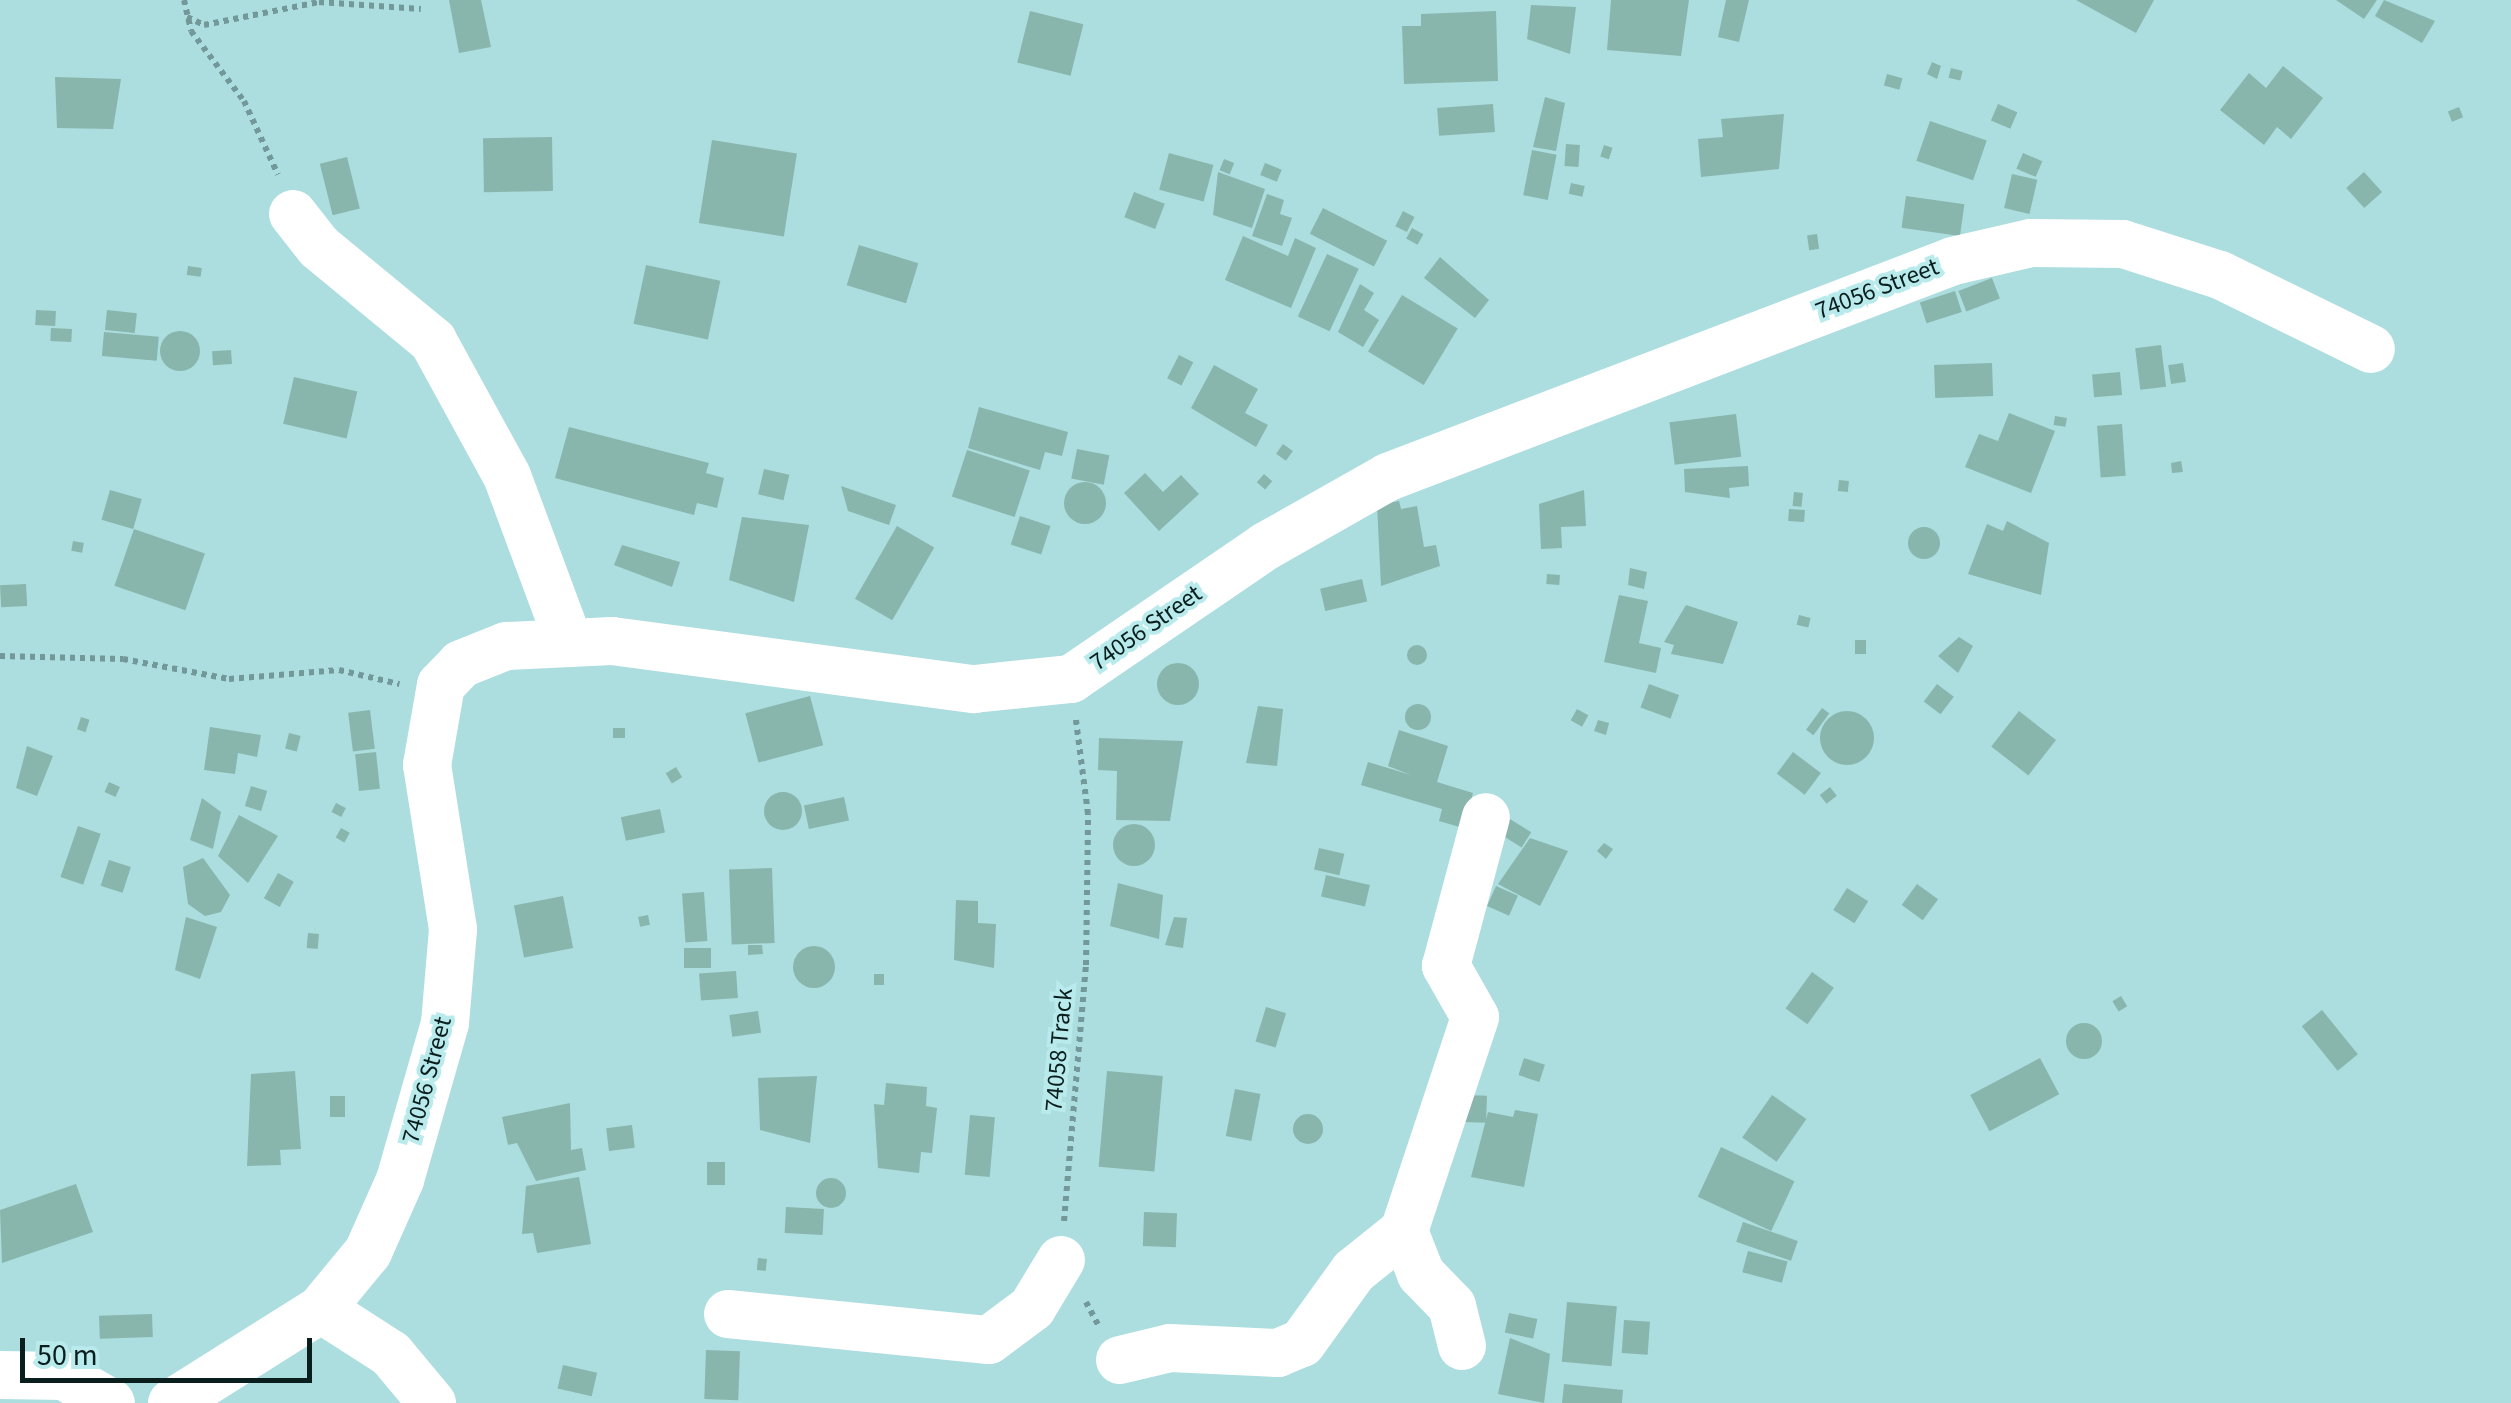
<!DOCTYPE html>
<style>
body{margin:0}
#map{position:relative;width:2511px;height:1403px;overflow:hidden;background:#acdddf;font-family:"Source Sans 3",sans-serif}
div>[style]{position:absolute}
.building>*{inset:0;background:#89b6ac;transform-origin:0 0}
.round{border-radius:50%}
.path>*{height:6px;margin-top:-3px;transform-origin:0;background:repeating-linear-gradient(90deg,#729899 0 5px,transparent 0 10px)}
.minor>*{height:48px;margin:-24px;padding:0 24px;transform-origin:24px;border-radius:24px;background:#fff}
span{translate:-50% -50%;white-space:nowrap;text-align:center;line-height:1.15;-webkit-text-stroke:8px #b9eaec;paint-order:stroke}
.street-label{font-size:25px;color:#0a1e1e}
.scale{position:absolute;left:20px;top:1338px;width:292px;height:45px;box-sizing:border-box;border:5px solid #0a1e1e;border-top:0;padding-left:12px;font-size:30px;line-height:35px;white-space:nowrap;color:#0a1e1e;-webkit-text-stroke:8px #b9eaec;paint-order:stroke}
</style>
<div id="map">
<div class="building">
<div style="clip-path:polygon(449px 0,481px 0,491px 47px,459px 53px)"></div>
<div style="clip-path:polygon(1611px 0,1689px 0,1681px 56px,1607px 50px)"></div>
<div style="clip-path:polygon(1726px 0,1749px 0,1739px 42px,1718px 37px)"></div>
<div style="clip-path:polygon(2076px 0,2154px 0,2136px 33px)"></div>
<div style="clip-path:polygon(2336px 0,2377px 0,2364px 19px)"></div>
<div style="clip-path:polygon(2384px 0,2435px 21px,2422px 43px,2375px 16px)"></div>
<div style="clip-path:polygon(1531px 5px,1576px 7px,1570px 54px,1527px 39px)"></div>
<div style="left:1030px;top:11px;width:55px;height:53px;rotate:14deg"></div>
<div style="clip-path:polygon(1496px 11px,1498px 81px,1404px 84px,1402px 26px,1421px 26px,1421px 14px)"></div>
<div style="clip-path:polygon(1932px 62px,1941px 66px,1937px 79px,1927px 74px)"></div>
<div style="clip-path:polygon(2283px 66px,2323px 98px,2291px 139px,2277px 127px,2264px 145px,2220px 110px,2249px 73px,2266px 88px)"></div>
<div style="left:1951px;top:68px;width:12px;height:10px;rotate:14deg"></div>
<div style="left:1887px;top:74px;width:16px;height:12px;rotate:15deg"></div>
<div style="clip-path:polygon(55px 77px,121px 79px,113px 129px,57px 128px)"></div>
<div style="clip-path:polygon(1545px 97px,1565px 103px,1556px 151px,1533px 147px)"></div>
<div style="left:1493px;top:104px;width:28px;height:56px;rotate:86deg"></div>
<div style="left:1998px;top:104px;width:21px;height:18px;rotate:23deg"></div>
<div style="left:2459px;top:107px;width:11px;height:12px;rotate:68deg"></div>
<div style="clip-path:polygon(1784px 114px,1779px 169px,1701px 177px,1698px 139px,1723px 137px,1721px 119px)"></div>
<div style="left:1930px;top:121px;width:60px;height:42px;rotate:19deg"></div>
<div style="left:552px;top:137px;width:54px;height:69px;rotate:89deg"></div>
<div style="left:712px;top:140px;width:86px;height:84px;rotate:9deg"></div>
<div style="left:1566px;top:144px;width:14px;height:22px;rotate:4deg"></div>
<div style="left:1604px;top:145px;width:9px;height:12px;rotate:18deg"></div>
<div style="left:1532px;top:150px;width:25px;height:46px;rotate:11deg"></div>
<div style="left:1169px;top:153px;width:46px;height:38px;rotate:15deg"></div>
<div style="left:2023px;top:153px;width:21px;height:17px;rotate:23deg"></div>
<div style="left:347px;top:157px;width:53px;height:28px;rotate:76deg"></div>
<div style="left:1224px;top:159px;width:11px;height:12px;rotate:22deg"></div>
<div style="left:1265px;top:163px;width:18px;height:13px;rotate:22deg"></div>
<div style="clip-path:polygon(1218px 172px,1265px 189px,1252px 228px,1213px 215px)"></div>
<div style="left:2364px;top:172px;width:27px;height:24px;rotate:48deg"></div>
<div style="left:2012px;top:174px;width:26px;height:35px;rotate:13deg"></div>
<div style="left:1571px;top:183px;width:14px;height:11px;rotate:12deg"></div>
<div style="left:1134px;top:192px;width:33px;height:27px;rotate:21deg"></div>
<div style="clip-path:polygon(1267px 194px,1284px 200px,1280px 214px,1292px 218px,1282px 246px,1252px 236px)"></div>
<div style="left:1906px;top:196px;width:59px;height:32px;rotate:8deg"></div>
<div style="left:1323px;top:208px;width:72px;height:29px;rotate:27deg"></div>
<div style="left:1403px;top:211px;width:13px;height:17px;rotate:27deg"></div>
<div style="left:1412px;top:228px;width:13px;height:12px;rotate:29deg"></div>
<div style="left:1817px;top:234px;width:15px;height:10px;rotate:82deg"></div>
<div style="clip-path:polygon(1243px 236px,1288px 256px,1295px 238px,1316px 248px,1291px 308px,1225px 280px)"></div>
<div style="left:859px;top:245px;width:62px;height:42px;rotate:17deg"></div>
<div style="left:1327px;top:254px;width:35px;height:69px;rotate:25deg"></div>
<div style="clip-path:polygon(1440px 257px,1489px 300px,1475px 318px,1424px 278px)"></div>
<div style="left:646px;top:265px;width:76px;height:60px;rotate:12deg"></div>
<div style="left:188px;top:266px;width:14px;height:9px;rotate:8deg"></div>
<div style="left:1992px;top:278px;width:22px;height:36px;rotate:69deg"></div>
<div style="clip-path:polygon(1360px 284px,1374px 293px,1364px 310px,1379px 320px,1363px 347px,1338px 332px)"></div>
<div style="left:1955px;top:291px;width:22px;height:37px;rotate:72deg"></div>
<div style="left:1402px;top:295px;width:65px;height:66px;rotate:31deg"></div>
<div style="left:36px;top:310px;width:20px;height:15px;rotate:3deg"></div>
<div style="left:107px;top:310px;width:30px;height:20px;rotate:6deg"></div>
<div style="left:51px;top:328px;width:21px;height:13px;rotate:3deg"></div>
<div class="round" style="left:160px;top:331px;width:40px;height:40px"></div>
<div style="left:104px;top:332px;width:55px;height:24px;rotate:5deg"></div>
<div style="left:2161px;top:345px;width:42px;height:26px;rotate:83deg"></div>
<div style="left:231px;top:350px;width:14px;height:19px;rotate:86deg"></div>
<div style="left:1179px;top:355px;width:16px;height:26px;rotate:27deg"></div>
<div style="left:1992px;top:363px;width:33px;height:58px;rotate:88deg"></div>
<div style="left:2183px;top:363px;width:19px;height:15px;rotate:81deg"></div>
<div style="clip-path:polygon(1214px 365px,1258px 389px,1245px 413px,1268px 425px,1256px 447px,1191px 408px)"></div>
<div style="left:2120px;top:372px;width:23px;height:28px;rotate:85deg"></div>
<div style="left:294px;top:377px;width:65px;height:48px;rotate:13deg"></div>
<div style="clip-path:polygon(979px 407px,1068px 432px,1062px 456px,1045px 452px,1040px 470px,968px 448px)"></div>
<div style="clip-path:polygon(2009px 413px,2055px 431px,2031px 493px,1965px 467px,1979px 434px,1998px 441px)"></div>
<div style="left:1736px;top:414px;width:43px;height:67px;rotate:83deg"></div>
<div style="left:2055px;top:416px;width:12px;height:9px;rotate:9deg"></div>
<div style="left:2122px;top:424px;width:52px;height:25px;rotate:86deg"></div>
<div style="clip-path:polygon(569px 427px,709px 463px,706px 473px,724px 478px,717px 508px,697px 503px,694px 515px,555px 478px)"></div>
<div style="left:1283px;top:444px;width:12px;height:12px;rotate:35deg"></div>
<div style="left:1077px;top:449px;width:33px;height:30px;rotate:11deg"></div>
<div style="left:967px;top:450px;width:66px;height:49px;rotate:18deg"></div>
<div style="clip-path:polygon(2181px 461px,2183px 472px,2172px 473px,2171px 463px)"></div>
<div style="clip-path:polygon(1748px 466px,1749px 486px,1729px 488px,1730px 498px,1685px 492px,1684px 469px)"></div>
<div style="left:764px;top:469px;width:26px;height:26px;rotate:13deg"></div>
<div style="clip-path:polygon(1145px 473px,1163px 492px,1181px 475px,1199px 494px,1159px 531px,1124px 493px)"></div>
<div style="left:1264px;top:474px;width:11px;height:11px;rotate:41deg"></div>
<div style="left:1839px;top:480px;width:10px;height:11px;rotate:6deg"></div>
<div class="round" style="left:1064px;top:482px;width:42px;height:42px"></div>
<div style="clip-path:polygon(841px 486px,896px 505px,889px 525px,848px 511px)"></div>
<div style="left:110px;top:490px;width:33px;height:31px;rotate:16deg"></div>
<div style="clip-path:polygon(1584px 490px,1586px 526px,1561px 527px,1562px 548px,1541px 549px,1539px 504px)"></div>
<div style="left:1794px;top:492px;width:9px;height:14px;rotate:6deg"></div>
<div style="clip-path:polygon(1399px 501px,1401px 509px,1417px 506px,1424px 547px,1436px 545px,1440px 566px,1381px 586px,1377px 505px)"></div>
<div style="left:1789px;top:509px;width:16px;height:12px;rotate:4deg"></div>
<div style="left:1020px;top:516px;width:32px;height:30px;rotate:18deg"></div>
<div style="clip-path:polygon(742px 517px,809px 525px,794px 602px,729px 580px)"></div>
<div style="clip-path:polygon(2007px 521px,2049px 543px,2041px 595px,1968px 574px,1987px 524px,2003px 531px)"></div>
<div style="left:897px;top:526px;width:43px;height:84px;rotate:30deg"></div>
<div class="round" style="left:1908px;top:527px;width:32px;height:32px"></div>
<div style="left:134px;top:529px;width:75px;height:60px;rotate:19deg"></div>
<div style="left:73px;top:541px;width:11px;height:10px;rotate:10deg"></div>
<div style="clip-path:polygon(622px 545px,680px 562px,672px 587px,614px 565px)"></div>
<div style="clip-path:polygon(1630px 568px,1647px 572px,1644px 589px,1628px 585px)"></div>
<div style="left:1547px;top:574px;width:13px;height:10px;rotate:4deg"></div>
<div style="left:1362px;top:579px;width:23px;height:43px;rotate:77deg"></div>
<div style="left:26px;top:584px;width:22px;height:26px;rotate:87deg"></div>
<div style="clip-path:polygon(1619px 595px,1648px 601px,1639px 643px,1661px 648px,1656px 673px,1604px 662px)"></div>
<div style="clip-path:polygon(1686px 605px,1738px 622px,1723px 664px,1671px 654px,1674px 645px,1664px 642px)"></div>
<div style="left:1799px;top:615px;width:12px;height:10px;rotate:14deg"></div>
<div style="clip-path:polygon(1959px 637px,1973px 646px,1958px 673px,1938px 656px)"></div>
<div style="left:1855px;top:640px;width:11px;height:14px"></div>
<div class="round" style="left:1407px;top:645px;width:20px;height:20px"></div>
<div class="round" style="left:1157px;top:663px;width:42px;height:42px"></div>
<div style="left:1649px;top:684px;width:32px;height:25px;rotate:20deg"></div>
<div style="left:1937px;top:684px;width:21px;height:22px;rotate:37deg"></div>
<div style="left:810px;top:696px;width:51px;height:67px;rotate:75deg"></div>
<div class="round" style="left:1405px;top:704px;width:26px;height:26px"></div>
<div style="clip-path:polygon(1258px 706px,1283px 709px,1277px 766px,1246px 763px)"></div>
<div style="left:1822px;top:708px;width:9px;height:27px;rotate:36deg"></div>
<div style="left:1577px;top:709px;width:13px;height:13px;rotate:29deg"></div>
<div style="left:370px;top:710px;width:39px;height:22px;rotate:83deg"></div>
<div style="left:2019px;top:711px;width:47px;height:45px;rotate:38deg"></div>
<div class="round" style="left:1820px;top:711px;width:54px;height:54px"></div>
<div style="left:81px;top:717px;width:9px;height:13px;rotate:18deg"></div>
<div style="clip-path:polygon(1598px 720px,1609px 723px,1606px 735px,1594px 731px)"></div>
<div style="clip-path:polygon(210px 727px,261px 735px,257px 757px,238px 753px,235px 774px,204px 770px)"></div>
<div style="left:613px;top:728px;width:12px;height:10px"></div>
<div style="clip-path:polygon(1399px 730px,1448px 746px,1437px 782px,1473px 793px,1463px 828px,1439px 821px,1442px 809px,1361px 785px,1368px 762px,1411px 775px,1388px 766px)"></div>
<div style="left:289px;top:733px;width:12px;height:16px;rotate:14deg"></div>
<div style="clip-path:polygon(1099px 738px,1183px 741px,1170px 821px,1116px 820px,1117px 771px,1098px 770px)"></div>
<div style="clip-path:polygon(27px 746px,53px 756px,37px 796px,16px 788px)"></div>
<div style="left:376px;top:752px;width:37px;height:21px;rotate:84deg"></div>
<div style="left:1793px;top:752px;width:35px;height:27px;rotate:37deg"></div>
<div style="left:676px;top:767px;width:12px;height:12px;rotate:59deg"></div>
<div style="left:109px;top:782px;width:12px;height:11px;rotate:24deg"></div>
<div style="left:251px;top:786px;width:17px;height:21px;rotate:17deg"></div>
<div style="left:1830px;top:787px;width:11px;height:13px;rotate:52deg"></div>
<div class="round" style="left:764px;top:792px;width:38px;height:38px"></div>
<div style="left:844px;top:797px;width:24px;height:41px;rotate:78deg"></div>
<div style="clip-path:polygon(202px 798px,221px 812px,213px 849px,190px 840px)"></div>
<div style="left:336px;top:803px;width:11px;height:10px;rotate:27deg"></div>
<div style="left:660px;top:809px;width:24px;height:40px;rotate:78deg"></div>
<div style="clip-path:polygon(239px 815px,278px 836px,248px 883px,218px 856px)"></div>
<div style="left:1510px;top:819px;width:25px;height:18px;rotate:32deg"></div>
<div class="round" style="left:1113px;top:824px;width:42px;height:42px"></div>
<div style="left:78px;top:826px;width:24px;height:54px;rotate:19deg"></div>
<div style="left:341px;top:828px;width:10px;height:11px;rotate:29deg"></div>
<div style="clip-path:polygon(1530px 838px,1568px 851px,1540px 906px,1498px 884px)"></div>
<div style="clip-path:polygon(1604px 843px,1613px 849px,1606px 859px,1597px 851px)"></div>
<div style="left:1319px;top:848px;width:26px;height:22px;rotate:13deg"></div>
<div style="clip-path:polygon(203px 858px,230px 895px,221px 912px,205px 916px,188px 904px,183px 867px)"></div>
<div style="left:109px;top:860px;width:23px;height:27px;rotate:18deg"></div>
<div style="left:772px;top:868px;width:75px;height:43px;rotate:88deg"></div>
<div style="left:278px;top:873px;width:18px;height:29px;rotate:29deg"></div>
<div style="left:1326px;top:875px;width:45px;height:22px;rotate:13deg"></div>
<div style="clip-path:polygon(1118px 883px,1163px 895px,1159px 939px,1110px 926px)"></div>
<div style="left:1917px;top:884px;width:26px;height:26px;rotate:36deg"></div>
<div style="left:1496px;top:886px;width:24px;height:22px;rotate:24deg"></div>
<div style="left:1847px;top:888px;width:25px;height:26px;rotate:32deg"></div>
<div style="left:704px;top:892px;width:49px;height:22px;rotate:86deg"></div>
<div style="left:563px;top:896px;width:53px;height:50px;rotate:79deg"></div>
<div style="clip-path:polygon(956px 900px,978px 901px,978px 923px,996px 924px,994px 968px,954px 960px)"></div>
<div style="left:648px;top:915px;width:10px;height:10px;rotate:79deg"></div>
<div style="clip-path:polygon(186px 917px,217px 927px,200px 979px,175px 970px)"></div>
<div style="clip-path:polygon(1174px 917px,1187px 918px,1183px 948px,1165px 945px)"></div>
<div style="left:308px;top:933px;width:11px;height:15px;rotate:5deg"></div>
<div style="clip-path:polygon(748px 945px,762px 945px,763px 954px,748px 955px)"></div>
<div class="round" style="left:793px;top:946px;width:42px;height:42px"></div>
<div style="left:684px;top:948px;width:27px;height:20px"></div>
<div style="left:736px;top:971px;width:27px;height:37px;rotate:86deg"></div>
<div style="left:1812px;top:972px;width:27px;height:45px;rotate:36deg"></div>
<div style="left:874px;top:974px;width:10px;height:11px"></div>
<div style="left:2121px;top:996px;width:12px;height:10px;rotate:59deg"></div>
<div style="left:1266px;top:1007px;width:21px;height:36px;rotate:17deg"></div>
<div style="left:2322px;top:1010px;width:57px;height:26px;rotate:51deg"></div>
<div style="left:758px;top:1011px;width:22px;height:29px;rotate:82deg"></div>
<div class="round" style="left:2066px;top:1023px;width:36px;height:36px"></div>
<div style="left:1524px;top:1058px;width:22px;height:18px;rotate:18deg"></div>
<div style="left:2040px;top:1058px;width:41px;height:79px;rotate:62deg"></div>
<div style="clip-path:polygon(295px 1071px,301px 1149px,280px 1150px,281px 1165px,247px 1166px,251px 1074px)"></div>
<div style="left:1107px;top:1071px;width:56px;height:96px;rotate:5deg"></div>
<div style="clip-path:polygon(817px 1076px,810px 1143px,760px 1130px,758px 1078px)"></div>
<div style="clip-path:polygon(886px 1083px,927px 1087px,926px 1106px,937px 1108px,932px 1153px,921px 1152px,919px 1173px,878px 1168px,874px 1104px,884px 1105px)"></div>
<div style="left:1235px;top:1089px;width:26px;height:48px;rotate:11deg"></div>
<div style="left:1463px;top:1095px;width:24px;height:27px;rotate:2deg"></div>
<div style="left:1772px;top:1095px;width:42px;height:52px;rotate:35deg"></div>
<div style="left:330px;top:1096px;width:15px;height:21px"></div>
<div style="clip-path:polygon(570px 1103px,571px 1150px,582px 1148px,586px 1170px,536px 1181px,517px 1143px,508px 1145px,502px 1117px)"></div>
<div style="clip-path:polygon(1515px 1110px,1538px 1114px,1524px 1187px,1471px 1177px,1488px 1112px,1513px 1117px)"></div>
<div class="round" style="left:1293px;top:1114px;width:30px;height:30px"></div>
<div style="left:970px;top:1115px;width:25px;height:60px;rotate:5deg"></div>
<div style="left:632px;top:1125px;width:23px;height:26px;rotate:83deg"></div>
<div style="left:1721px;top:1147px;width:81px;height:55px;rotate:25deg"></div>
<div style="left:707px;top:1162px;width:18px;height:23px"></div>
<div style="clip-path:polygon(579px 1177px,591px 1244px,537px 1253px,533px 1233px,522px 1234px,526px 1186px)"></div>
<div class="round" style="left:816px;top:1178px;width:30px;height:30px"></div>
<div style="clip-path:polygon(76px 1184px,93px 1232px,2px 1263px,0 1210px)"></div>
<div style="left:786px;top:1207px;width:38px;height:26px;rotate:3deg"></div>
<div style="left:1144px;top:1212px;width:33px;height:34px;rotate:2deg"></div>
<div style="left:1743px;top:1222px;width:58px;height:21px;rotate:19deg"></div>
<div style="left:1748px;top:1251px;width:41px;height:22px;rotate:15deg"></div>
<div style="left:758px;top:1258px;width:9px;height:12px;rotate:6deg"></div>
<div style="left:1567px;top:1302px;width:50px;height:60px;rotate:5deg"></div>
<div style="left:1509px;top:1313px;width:29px;height:20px;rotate:12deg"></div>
<div style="left:152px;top:1314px;width:23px;height:53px;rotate:88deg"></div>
<div style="left:1624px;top:1320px;width:26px;height:33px;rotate:4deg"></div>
<div style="clip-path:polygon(1510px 1338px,1550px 1354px,1544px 1403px,1498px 1394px)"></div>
<div style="left:706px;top:1350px;width:34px;height:49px;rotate:2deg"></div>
<div style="left:563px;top:1365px;width:35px;height:24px;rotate:13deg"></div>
<div style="clip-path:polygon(1564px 1384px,1623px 1390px,1622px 1403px,1562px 1403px)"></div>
</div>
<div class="path">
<div style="left:184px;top:0;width:32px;rotate:77deg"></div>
<div style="left:191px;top:31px;width:88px;rotate:52.9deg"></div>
<div style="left:244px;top:101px;width:81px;rotate:65.3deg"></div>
<div style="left:187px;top:17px;width:19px;rotate:25deg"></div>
<div style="left:204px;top:25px;width:117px;rotate:-11.3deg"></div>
<div style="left:319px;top:2px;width:102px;rotate:3.9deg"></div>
<div style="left:0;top:656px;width:123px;rotate:1.4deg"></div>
<div style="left:123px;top:659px;width:108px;rotate:10.7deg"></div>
<div style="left:229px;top:679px;width:110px;rotate:-4.7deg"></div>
<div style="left:339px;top:670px;width:62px;rotate:13.1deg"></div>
<div style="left:1064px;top:1221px;width:257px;rotate:-85.1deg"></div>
<div style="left:1086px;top:965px;width:151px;rotate:-89.2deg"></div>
<div style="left:1088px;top:814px;width:95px;rotate:-97.3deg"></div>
<div style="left:1086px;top:1302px;width:27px;rotate:62deg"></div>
</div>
<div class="minor">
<div style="left:293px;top:214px;width:42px;rotate:51.8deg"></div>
<div style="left:319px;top:247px;width:148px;rotate:39.5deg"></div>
<div style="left:433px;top:341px;width:154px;rotate:61.3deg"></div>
<div style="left:507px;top:476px;width:178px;rotate:69.6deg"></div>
<div style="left:321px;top:1309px;width:83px;rotate:32.7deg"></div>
<div style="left:391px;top:1354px;width:64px;rotate:50.1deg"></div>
<div style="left:728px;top:1314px;width:262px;rotate:5.7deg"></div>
<div style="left:989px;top:1340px;width:54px;rotate:-36.7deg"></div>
<div style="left:1032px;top:1308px;width:56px;rotate:-58.9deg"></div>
<div style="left:1462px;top:1346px;width:41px;rotate:-104deg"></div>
<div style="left:1452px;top:1306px;width:45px;rotate:-134.1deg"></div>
<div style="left:1421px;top:1274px;width:46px;rotate:-111.6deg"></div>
<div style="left:1404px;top:1231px;width:225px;rotate:-71.6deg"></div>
<div style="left:1475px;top:1017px;width:59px;rotate:-119.6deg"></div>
<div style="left:1446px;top:966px;width:154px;rotate:-75deg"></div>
<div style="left:1120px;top:1360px;width:51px;rotate:-13.5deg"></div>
<div style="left:1170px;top:1348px;width:108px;rotate:2.7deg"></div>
<div style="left:1278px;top:1353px;width:26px;rotate:-23deg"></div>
<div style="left:1302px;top:1343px;width:89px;rotate:-54.2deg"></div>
<div style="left:1354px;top:1271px;width:64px;rotate:-38.7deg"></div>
<div style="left:0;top:1375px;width:64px;rotate:0.9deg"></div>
<div style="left:64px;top:1376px;width:54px;rotate:29.9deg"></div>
<div style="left:172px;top:1403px;width:176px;rotate:-32.2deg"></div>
<div style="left:321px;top:1309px;width:74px;rotate:-50.5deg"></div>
<div style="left:368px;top:1252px;width:79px;rotate:-66deg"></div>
<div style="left:400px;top:1180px;width:163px;rotate:-74deg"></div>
<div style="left:445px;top:1023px;width:94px;rotate:-85.1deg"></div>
<div style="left:453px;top:929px;width:166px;rotate:-99deg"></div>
<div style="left:427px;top:765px;width:81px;rotate:-80.1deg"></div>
<div style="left:441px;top:685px;width:29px;rotate:-46deg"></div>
<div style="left:461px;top:664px;width:48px;rotate:-21.8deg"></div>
<div style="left:506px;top:646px;width:106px;rotate:-2.7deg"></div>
<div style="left:612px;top:641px;width:365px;rotate:7.6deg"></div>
<div style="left:974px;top:689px;width:98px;rotate:-5.9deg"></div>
<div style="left:1071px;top:679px;width:236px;rotate:-34.3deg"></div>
<div style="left:1266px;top:546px;width:140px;rotate:-29.5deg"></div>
<div style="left:1388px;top:477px;width:605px;rotate:-20.92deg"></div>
<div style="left:1953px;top:261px;width:80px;rotate:-13deg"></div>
<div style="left:2031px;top:243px;width:92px;rotate:0.6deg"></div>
<div style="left:2123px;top:244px;width:102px;rotate:17.7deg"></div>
<div style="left:2220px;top:275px;width:168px;rotate:26.1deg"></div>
</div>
<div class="street-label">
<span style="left:1877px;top:289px;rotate:-21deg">74056 Street</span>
<span style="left:1146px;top:628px;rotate:-35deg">74056 Street</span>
<span style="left:1059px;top:1050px;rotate:-85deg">74058 Track</span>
<span style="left:427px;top:1080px;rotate:-75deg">74056 Street</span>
</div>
<div class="scale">50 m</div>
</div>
